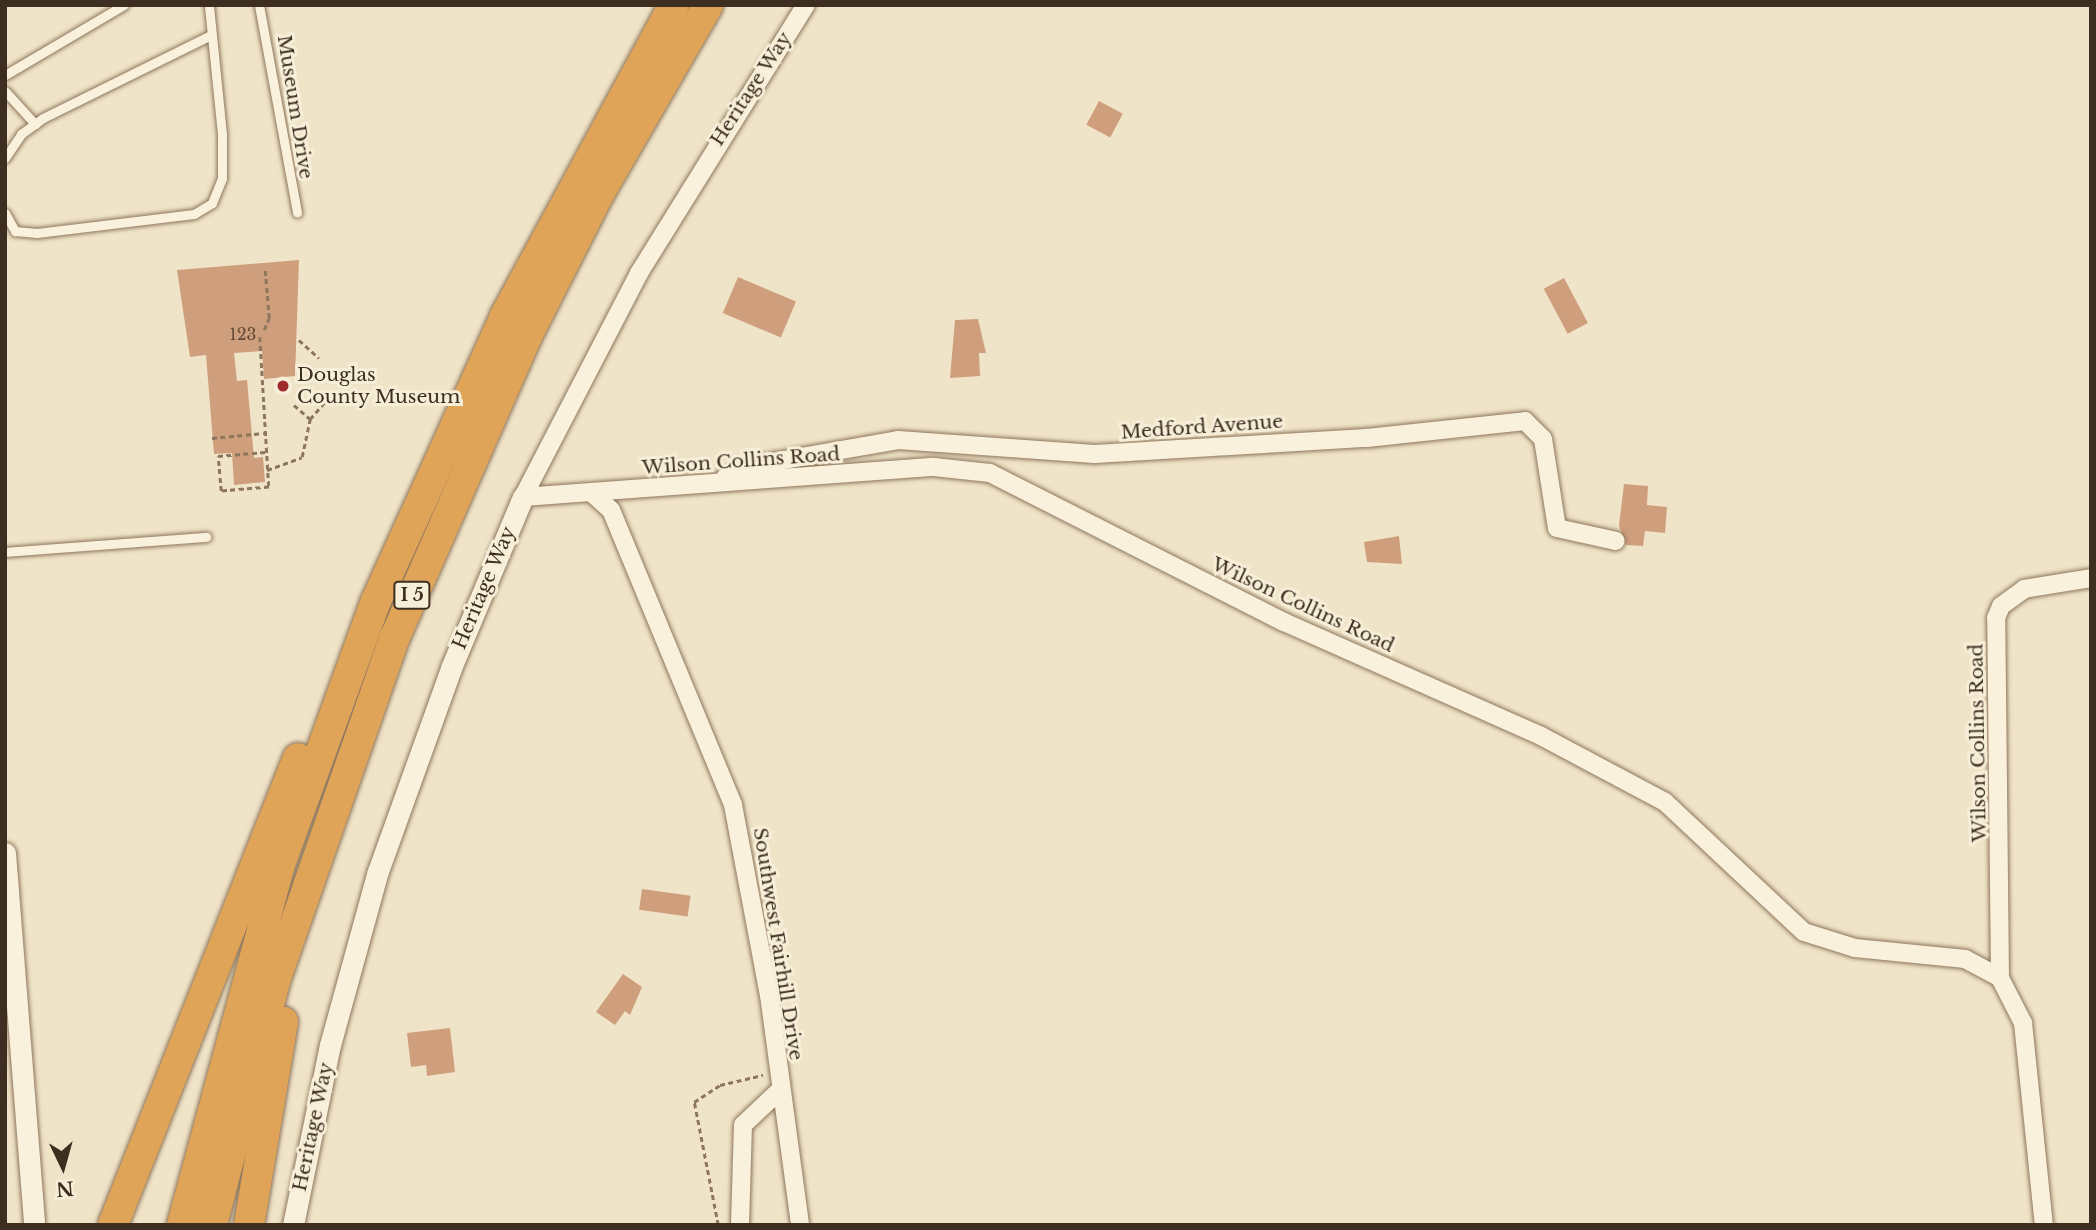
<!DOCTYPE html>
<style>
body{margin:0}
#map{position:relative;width:2096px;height:1230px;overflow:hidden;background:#f0e4c8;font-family:"Libre Baskerville",serif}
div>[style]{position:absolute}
.building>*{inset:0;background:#cf9f7d;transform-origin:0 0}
.path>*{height:2.5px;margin-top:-1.25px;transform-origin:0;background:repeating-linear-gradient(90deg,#8d765c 0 5px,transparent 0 8.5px)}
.roads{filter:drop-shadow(0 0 2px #8d765c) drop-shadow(0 0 2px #8d765c)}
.service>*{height:9px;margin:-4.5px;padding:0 4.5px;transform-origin:4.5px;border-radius:4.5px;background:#faf1dc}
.minor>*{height:18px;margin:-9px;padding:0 9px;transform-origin:9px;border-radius:9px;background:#faf1dc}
.tertiary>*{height:21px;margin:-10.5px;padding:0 10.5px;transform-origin:10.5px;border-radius:10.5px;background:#faf1dc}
.motorway>*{height:30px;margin:-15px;padding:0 15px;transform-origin:15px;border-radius:15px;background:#e0a458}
.dots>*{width:19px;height:19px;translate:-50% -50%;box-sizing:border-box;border:4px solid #f7eed8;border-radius:50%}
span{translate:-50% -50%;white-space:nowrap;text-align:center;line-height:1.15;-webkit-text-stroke:6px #f7eed8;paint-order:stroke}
.number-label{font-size:16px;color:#624a37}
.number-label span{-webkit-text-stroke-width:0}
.shield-label span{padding:2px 5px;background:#f7eed8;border:2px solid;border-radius:5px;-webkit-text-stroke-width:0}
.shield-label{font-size:18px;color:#3d2e20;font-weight:700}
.street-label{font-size:19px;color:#3d2e20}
.poi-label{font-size:19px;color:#3d2e20}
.left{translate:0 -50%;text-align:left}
.frame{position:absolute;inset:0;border:7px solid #3d2e20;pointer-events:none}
.north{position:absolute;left:28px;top:1132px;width:70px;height:70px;-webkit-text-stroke:5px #f7eed8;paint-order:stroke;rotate:175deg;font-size:19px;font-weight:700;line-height:28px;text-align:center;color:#3d2e20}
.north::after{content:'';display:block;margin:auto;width:24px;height:32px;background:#3d2e20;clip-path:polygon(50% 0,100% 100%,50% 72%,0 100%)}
</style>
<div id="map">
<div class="building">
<div style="left:1099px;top:101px;width:27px;height:27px;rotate:28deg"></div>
<div style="clip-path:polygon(299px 260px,295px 376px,264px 379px,262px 351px,234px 353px,237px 381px,247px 380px,254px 458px,263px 457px,265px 482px,234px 485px,232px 453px,214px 454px,206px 355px,190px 357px,177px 270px)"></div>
<div style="left:738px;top:277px;width:63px;height:39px;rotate:23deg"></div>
<div style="left:1564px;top:278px;width:51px;height:23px;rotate:62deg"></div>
<div style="clip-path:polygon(978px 319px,986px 353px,979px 353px,980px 376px,950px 378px,955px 320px)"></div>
<div style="clip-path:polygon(1624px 484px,1648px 486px,1647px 505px,1667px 507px,1665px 533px,1645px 531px,1643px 546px,1626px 545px,1619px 526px)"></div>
<div style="clip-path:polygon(1399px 536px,1402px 564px,1367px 562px,1364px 542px)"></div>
<div style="left:642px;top:889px;width:49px;height:21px;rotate:8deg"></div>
<div style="clip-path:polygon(623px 974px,642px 987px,630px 1015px,625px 1011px,615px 1025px,596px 1012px)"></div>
<div style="clip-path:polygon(450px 1028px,455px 1072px,427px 1076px,426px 1065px,411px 1067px,407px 1033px)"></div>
</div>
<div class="path">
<div style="left:264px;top:330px;width:13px;rotate:-67deg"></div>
<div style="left:269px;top:318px;width:48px;rotate:-94.8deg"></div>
<div style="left:260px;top:337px;width:150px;rotate:86.6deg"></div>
<div style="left:269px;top:487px;width:48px;rotate:175.2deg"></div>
<div style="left:221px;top:491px;width:35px;rotate:-95deg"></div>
<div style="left:218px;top:456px;width:48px;rotate:-4.8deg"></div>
<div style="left:299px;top:340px;width:27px;rotate:42deg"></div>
<div style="left:294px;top:405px;width:21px;rotate:41deg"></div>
<div style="left:212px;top:438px;width:52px;rotate:-5.5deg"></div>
<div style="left:267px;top:470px;width:37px;rotate:-20deg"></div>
<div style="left:302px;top:457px;width:39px;rotate:-78deg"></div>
<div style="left:310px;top:419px;width:33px;rotate:-49deg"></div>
<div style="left:718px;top:1225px;width:125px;rotate:-101deg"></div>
<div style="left:694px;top:1102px;width:31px;rotate:-33deg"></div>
<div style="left:720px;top:1085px;width:44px;rotate:-13.1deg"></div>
</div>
<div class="roads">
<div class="service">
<div style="left:259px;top:5px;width:211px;rotate:79.6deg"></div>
<div style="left:5px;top:75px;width:138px;rotate:-30.5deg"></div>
<div style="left:5px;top:91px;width:45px;rotate:47.7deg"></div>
<div style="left:5px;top:158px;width:29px;rotate:-56deg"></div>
<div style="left:21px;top:134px;width:27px;rotate:-36deg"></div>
<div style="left:43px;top:118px;width:187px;rotate:-26.3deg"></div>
<div style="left:5px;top:213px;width:21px;rotate:61deg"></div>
<div style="left:15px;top:231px;width:22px;rotate:5deg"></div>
<div style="left:37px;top:233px;width:158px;rotate:-6.9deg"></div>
<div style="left:194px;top:214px;width:21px;rotate:-31deg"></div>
<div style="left:212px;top:203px;width:27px;rotate:-68deg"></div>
<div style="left:222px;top:178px;width:44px;rotate:-90deg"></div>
<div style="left:222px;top:134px;width:130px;rotate:-95.8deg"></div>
<div style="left:5px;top:552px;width:202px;rotate:-4.3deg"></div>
</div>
<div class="minor">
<div style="left:725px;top:478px;width:39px;rotate:-21deg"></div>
<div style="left:761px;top:464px;width:139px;rotate:-9.9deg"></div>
<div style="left:898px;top:440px;width:197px;rotate:4.1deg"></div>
<div style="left:1095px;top:454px;width:272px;rotate:-3.4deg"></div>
<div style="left:1367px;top:438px;width:159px;rotate:-6.1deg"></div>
<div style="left:1525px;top:421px;width:25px;rotate:45deg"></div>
<div style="left:1543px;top:439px;width:90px;rotate:81.1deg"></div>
<div style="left:1557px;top:528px;width:60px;rotate:12.4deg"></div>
<div style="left:592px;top:493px;width:25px;rotate:42deg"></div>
<div style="left:611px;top:510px;width:319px;rotate:67.5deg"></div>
<div style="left:733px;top:805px;width:193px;rotate:79.3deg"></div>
<div style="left:769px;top:995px;width:232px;rotate:82.3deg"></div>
<div style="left:523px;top:497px;width:412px;rotate:-4.2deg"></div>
<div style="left:934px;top:467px;width:56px;rotate:6.1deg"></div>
<div style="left:990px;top:473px;width:330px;rotate:26.9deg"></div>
<div style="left:1284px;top:622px;width:281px;rotate:23.9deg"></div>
<div style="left:1541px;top:736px;width:140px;rotate:28deg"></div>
<div style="left:1665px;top:802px;width:190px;rotate:43.1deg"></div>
<div style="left:1804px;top:932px;width:53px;rotate:17.4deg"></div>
<div style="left:1855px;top:948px;width:111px;rotate:5.7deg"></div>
<div style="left:1965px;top:959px;width:40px;rotate:28deg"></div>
<div style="left:2000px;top:978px;width:51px;rotate:62.9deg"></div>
<div style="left:2023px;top:1023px;width:203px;rotate:84.1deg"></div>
<div style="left:523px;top:497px;width:252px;rotate:-62.6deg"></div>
<div style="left:639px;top:273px;width:316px;rotate:-58.1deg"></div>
<div style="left:2000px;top:978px;width:360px;rotate:-90.6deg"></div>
<div style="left:1996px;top:618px;width:13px;rotate:-67deg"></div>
<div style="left:2001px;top:606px;width:29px;rotate:-36deg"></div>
<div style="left:2024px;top:589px;width:68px;rotate:-9.3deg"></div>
<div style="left:740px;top:1225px;width:100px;rotate:-88.3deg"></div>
<div style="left:743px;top:1125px;width:50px;rotate:-43.4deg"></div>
</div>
<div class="tertiary">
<div style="left:5px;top:853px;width:373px;rotate:85.5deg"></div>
<div style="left:293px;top:1225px;width:184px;rotate:-78.4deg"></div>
<div style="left:330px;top:1045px;width:177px;rotate:-74.6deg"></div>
<div style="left:377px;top:874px;width:219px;rotate:-70.2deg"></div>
<div style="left:451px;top:668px;width:186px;rotate:-67.2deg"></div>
</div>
<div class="motorway">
<div style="left:113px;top:1225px;width:502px;rotate:-68.39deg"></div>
<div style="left:182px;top:1225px;width:371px;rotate:-74.8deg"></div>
<div style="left:279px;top:867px;width:283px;rotate:-70deg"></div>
<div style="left:376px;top:601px;width:313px;rotate:-65.6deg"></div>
<div style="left:505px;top:316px;width:354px;rotate:-61.5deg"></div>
<div style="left:212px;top:1225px;width:252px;rotate:-75.5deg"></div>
<div style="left:275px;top:981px;width:364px;rotate:-70.8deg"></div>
<div style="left:395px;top:637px;width:329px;rotate:-66.3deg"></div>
<div style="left:527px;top:336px;width:159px;rotate:-63.1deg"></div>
<div style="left:599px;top:194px;width:218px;rotate:-60deg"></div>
<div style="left:249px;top:1225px;width:206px;rotate:-80.5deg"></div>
</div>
</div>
<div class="dots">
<div style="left:283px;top:386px;background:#9e2a2b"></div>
</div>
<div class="number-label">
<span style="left:243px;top:334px">123</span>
</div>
<div class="shield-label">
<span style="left:412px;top:595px">I 5</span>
</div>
<div class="street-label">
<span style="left:751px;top:89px;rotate:-57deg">Heritage Way</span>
<span style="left:295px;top:107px;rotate:81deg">Museum Drive</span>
<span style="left:1202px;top:427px;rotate:-4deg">Medford Avenue</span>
<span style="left:741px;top:461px;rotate:-4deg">Wilson Collins Road</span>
<span style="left:484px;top:588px;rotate:-67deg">Heritage Way</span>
<span style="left:1303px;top:605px;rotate:25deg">Wilson Collins Road</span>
<span style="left:1978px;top:743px;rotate:-91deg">Wilson Collins Road</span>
<span style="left:778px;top:944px;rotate:81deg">Southwest Fairhill Drive</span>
<span style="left:313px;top:1127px;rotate:-78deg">Heritage Way</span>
</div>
<div class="poi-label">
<span class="left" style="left:297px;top:386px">Douglas<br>County Museum</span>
</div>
<div class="frame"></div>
<div class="north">N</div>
</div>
